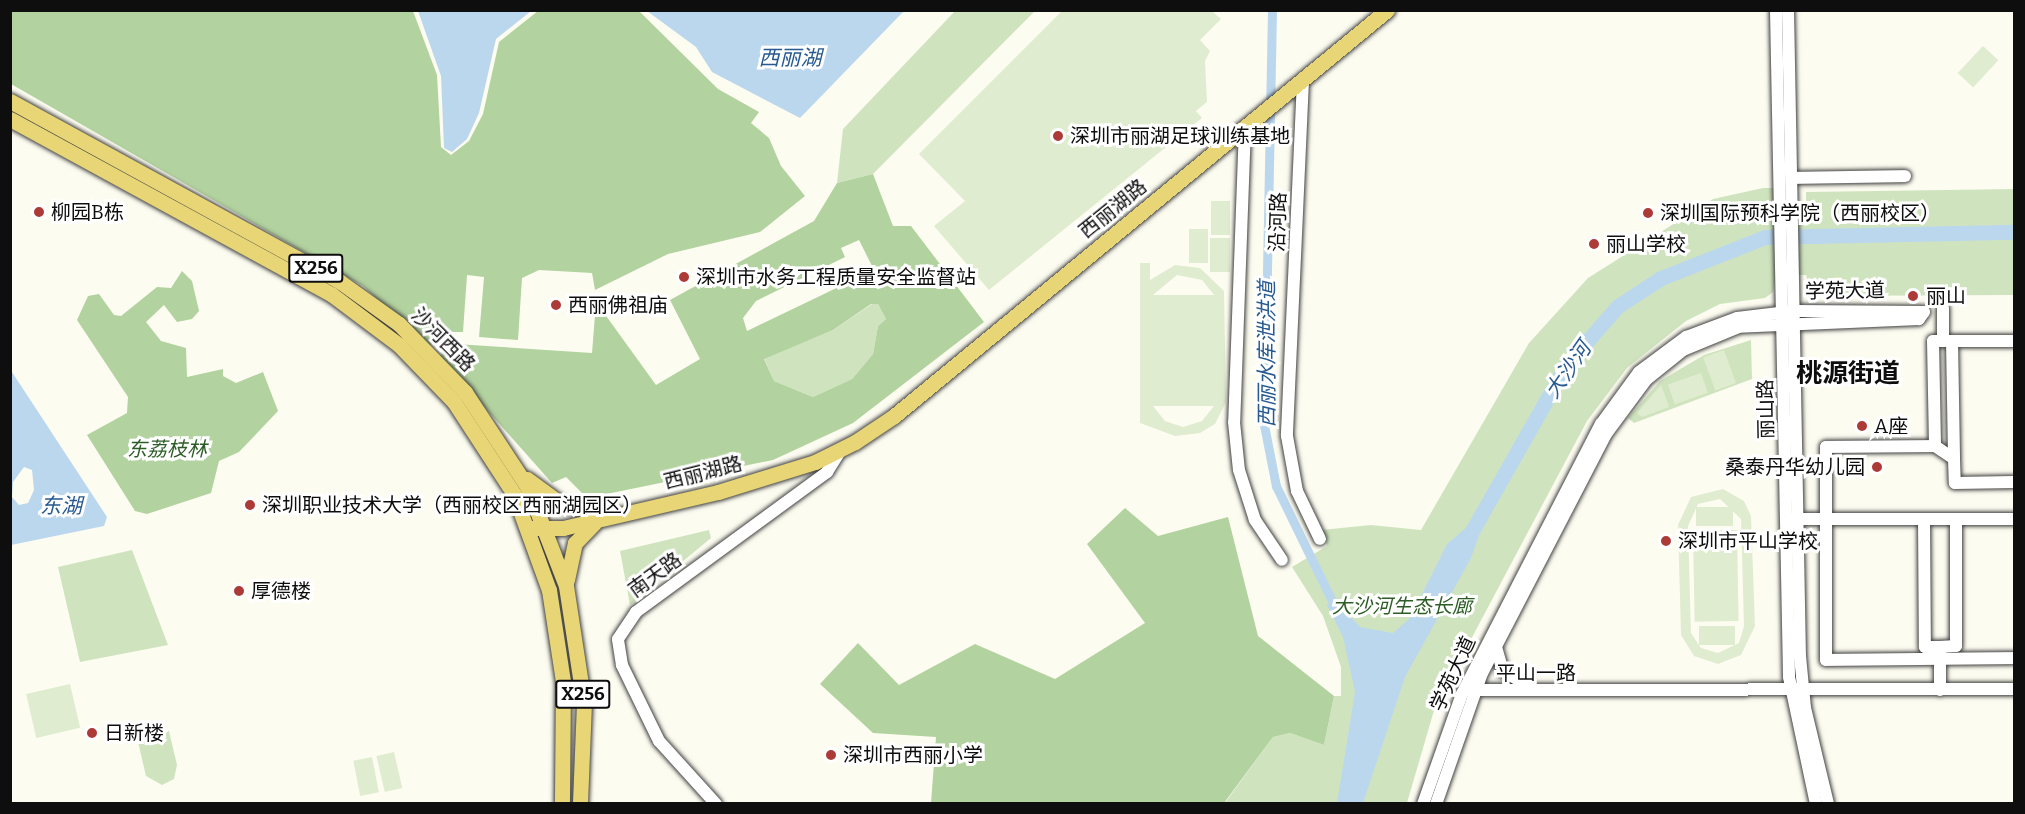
<!DOCTYPE html>
<meta charset="utf-8">
<style>
body{margin:0}
#map{position:relative;width:2025px;height:814px;overflow:hidden;background:#fdfcf1;font-family:Bitter,"Noto Sans SC",serif}
div>[style]{position:absolute}
.green>*{inset:0;background:#cfe4be}
.forest>*{inset:0;background:#b2d29f}
.pitch>*{inset:0;background:#e0eccf;transform-origin:0 0}
.water>*{inset:0;background:#bbd7ee}
.canal>*{height:9px;margin:-4.5px;padding:0 4.5px;transform-origin:4.5px;border-radius:4.5px;background:#bbd7ee}
.river>*{height:15px;margin:-7.5px;padding:0 7.5px;transform-origin:7.5px;border-radius:7.5px;background:#bbd7ee}
.roads{filter:drop-shadow(0 0 2px #414141) drop-shadow(0 0 2px #414141)}
.minor>*{height:12px;margin:-6px;padding:0 6px;transform-origin:6px;border-radius:6px;background:#fff}
.major>*{height:15px;margin:-7.5px;padding:0 7.5px;transform-origin:7.5px;border-radius:7.5px;background:#e7d576}
.dots>*{width:16px;height:16px;translate:-50% -50%;box-sizing:border-box;border:3px solid #fff;border-radius:50%}
span{translate:-50% -50%;white-space:nowrap;text-align:center;line-height:1.15;-webkit-text-stroke:6px #fff;paint-order:stroke}
.shield-label span{padding:2px 4px;background:#fff;border:2px solid;border-radius:4px;-webkit-text-stroke-width:0}
.shield-label{font-size:18px;color:#0e0e0e;font-weight:700}
.poi-label{font-size:20px;color:#0e0e0e}
.left{translate:0 -50%;text-align:left}
.right{translate:-100% -50%;text-align:right}
.street-label{font-size:20px;color:#0e0e0e}
.park-label{font-size:20px;color:#2d5d26;font-style:italic}
.water-label{font-size:21px;color:#275a90;font-style:italic}
.district-label{font-size:26px;color:#0e0e0e;font-weight:700}
.frame{position:absolute;inset:0;border:12px solid #0e0e0e;pointer-events:none}
</style>
<div id="map">
<div class="green">
<div style="clip-path:polygon(956px 10px,1035px 11px,873px 174px,837px 183px,843px 129px)"></div>
<div style="clip-path:polygon(1763px 188px,1774px 188px,1775px 203px,1806px 203px,1806px 192px,2014px 189px,2014px 295px,1813px 296px,1806px 275px,1776px 275px,1773px 292px,1765px 298px,1720px 304px,1686px 321px,1627px 368px,1587px 421px,1435px 707px,1407px 803px,1224px 804px,1273px 737px,1290px 733px,1324px 745px,1334px 696px,1341px 696px,1341px 667px,1323px 616px,1292px 567px,1327px 546px,1321px 530px,1371px 525px,1421px 530px,1529px 343px,1588px 278px,1713px 199px)"></div>
<div style="clip-path:polygon(872px 304px,878px 304px,886px 319px,878px 326px,873px 354px,852px 379px,813px 397px,774px 381px,764px 358px,833px 330px)"></div>
<div style="clip-path:polygon(1751px 340px,1752px 379px,1634px 423px,1628px 418px,1660px 381px,1704px 355px)"></div>
<div style="clip-path:polygon(709px 530px,711px 538px,630px 605px,620px 551px)"></div>
<div style="clip-path:polygon(132px 550px,168px 645px,80px 662px,58px 567px)"></div>
<div style="clip-path:polygon(153px 722px,169px 731px,177px 765px,174px 779px,162px 785px,146px 776px,138px 742px,141px 728px)"></div>
</div>
<div class="forest">
<div style="clip-path:polygon(11px 11px,413px 11px,437px 75px,441px 147px,451px 155px,469px 141px,483px 114px,499px 42px,538px 11px,639px 11px,718px 89px,759px 112px,751px 123px,769px 138px,781px 166px,805px 196px,760px 232px,668px 254px,595px 290px,592px 273px,539px 270px,522px 278px,518px 340px,479px 337px,484px 277px,467px 275px,463px 332px,450px 332px,429px 346px,363px 286px,11px 84px)"></div>
<div style="clip-path:polygon(evenodd,873px 174px,893px 226px,911px 226px,984px 322px,853px 423px,773px 460px,587px 498px,566px 477px,552px 483px,439px 356px,456px 344px,592px 353px,596px 302px,656px 385px,700px 359px,670px 300px,814px 221px,837px 183px,873px 174px,859px 240px,874px 270px,747px 331px,743px 318px,756px 301px,845px 257px,841px 248px,859px 240px,873px 174px,871px 304px,878px 304px,886px 319px,878px 326px,873px 354px,852px 379px,813px 397px,774px 381px,764px 359px,833px 330px,871px 304px)"></div>
<div style="clip-path:polygon(182px 271px,192px 281px,199px 311px,192px 319px,177px 322px,164px 305px,146px 322px,161px 341px,186px 348px,187px 377px,223px 369px,223px 376px,236px 383px,263px 372px,278px 411px,239px 452px,219px 461px,211px 493px,147px 514px,135px 511px,87px 435px,127px 413px,128px 397px,77px 320px,88px 296px,99px 294px,114px 315px,121px 316px,157px 287px,171px 288px)"></div>
<div style="clip-path:polygon(1125px 508px,1158px 536px,1228px 517px,1258px 636px,1334px 696px,1324px 745px,1290px 733px,1273px 737px,1224px 803px,931px 803px,936px 737px,873px 733px,820px 684px,858px 643px,899px 685px,975px 644px,1055px 679px,1145px 623px,1087px 544px)"></div>
</div>
<div class="pitch">
<div style="clip-path:polygon(1160px 10px,1212px 11px,1221px 19px,1200px 40px,1210px 51px,1205px 61px,1207px 102px,1196px 111px,1202px 118px,989px 290px,934px 226px,965px 201px,919px 154px,1062px 11px)"></div>
<div style="left:1983px;top:46px;width:21px;height:37px;rotate:43deg"></div>
<div style="left:1211px;top:201px;width:19px;height:34px"></div>
<div style="left:1189px;top:229px;width:19px;height:34px"></div>
<div style="left:1210px;top:238px;width:20px;height:34px"></div>
<div style="clip-path:polygon(evenodd,1140px 263px,1150px 263px,1150px 280px,1175px 265px,1200px 268px,1224px 291px,1226px 402px,1215px 424px,1200px 433px,1175px 436px,1140px 423px,1140px 263px,1177px 275px,1202px 280px,1214px 295px,1153px 295px,1177px 275px,1140px 263px,1153px 406px,1214px 406px,1202px 421px,1183px 427px,1165px 421px,1153px 406px)"></div>
<div style="left:1724px;top:350px;width:35px;height:22px;rotate:70deg"></div>
<div style="left:1701px;top:373px;width:21px;height:35px;rotate:71deg"></div>
<div style="clip-path:polygon(1661px 385px,1669px 407px,1642px 417px,1637px 413px)"></div>
<div style="clip-path:polygon(evenodd,1723px 489px,1744px 501px,1751px 516px,1755px 626px,1741px 655px,1718px 664px,1694px 656px,1681px 635px,1678px 525px,1691px 497px,1723px 489px,1720px 499px,1741px 519px,1744px 626px,1739px 643px,1718px 653px,1701px 648px,1691px 633px,1688px 526px,1698px 504px,1720px 499px)"></div>
<div style="left:1696px;top:507px;width:37px;height:19px"></div>
<div style="left:1737px;top:530px;width:91px;height:44px;rotate:89deg"></div>
<div style="left:1699px;top:626px;width:36px;height:19px"></div>
<div style="left:70px;top:684px;width:45px;height:45px;rotate:77deg"></div>
<div style="left:394px;top:752px;width:37px;height:18px;rotate:77deg"></div>
<div style="left:372px;top:757px;width:36px;height:19px;rotate:79deg"></div>
</div>
<div class="water">
<div style="clip-path:polygon(418px 11px,531px 11px,496px 39px,479px 113px,467px 139px,452px 152px,444px 148px,441px 76px)"></div>
<div style="clip-path:polygon(647px 11px,904px 11px,800px 118px,712px 72px,696px 47px)"></div>
<div style="clip-path:polygon(evenodd,10px 369px,107px 517px,104px 526px,11px 545px,10px 369px,24px 467px,32px 470px,34px 490px,28px 503px,19px 505px,12px 497px,13px 482px,24px 467px)"></div>
<div style="clip-path:polygon(1468px 526px,1479px 535px,1471px 558px,1405px 677px,1363px 803px,1337px 803px,1355px 692px,1343px 637px,1327px 605px,1335px 600px,1360px 627px,1393px 633px,1410px 618px,1447px 544px)"></div>
</div>
<div class="canal">
<div style="left:1272px;top:10px;width:415px;rotate:91.1deg"></div>
<div style="left:1264px;top:425px;width:62px;rotate:78.9deg"></div>
<div style="left:1276px;top:486px;width:141px;rotate:64deg"></div>
</div>
<div class="river">
<div style="left:1464px;top:545px;width:208px;rotate:-60.4deg"></div>
<div style="left:1567px;top:364px;width:77px;rotate:-48.7deg"></div>
<div style="left:1618px;top:306px;width:51px;rotate:-33.1deg"></div>
<div style="left:1661px;top:278px;width:112px;rotate:-21.5deg"></div>
<div style="left:1765px;top:237px;width:249px;rotate:-1.2deg"></div>
</div>
<div class="roads">
<div class="minor">
<div style="left:1776px;top:10px;width:667px;rotate:88.88deg"></div>
<div style="left:1789px;top:677px;width:130px;rotate:78deg"></div>
<div style="left:1788px;top:10px;width:646px;rotate:88.94deg"></div>
<div style="left:1800px;top:656px;width:52px;rotate:84.5deg"></div>
<div style="left:1805px;top:708px;width:99px;rotate:76.5deg"></div>
<div style="left:1303px;top:80px;width:356px;rotate:92.6deg"></div>
<div style="left:1287px;top:436px;width:56px;rotate:79.7deg"></div>
<div style="left:1297px;top:491px;width:53px;rotate:64.4deg"></div>
<div style="left:1245px;top:127px;width:295px;rotate:92.1deg"></div>
<div style="left:1234px;top:422px;width:48px;rotate:84.1deg"></div>
<div style="left:1239px;top:470px;width:52px;rotate:72.3deg"></div>
<div style="left:1255px;top:520px;width:48px;rotate:56deg"></div>
<div style="left:1794px;top:178px;width:111px;rotate:-1deg"></div>
<div style="left:1943px;top:308px;width:33px;rotate:90deg"></div>
<div style="left:1952px;top:341px;width:118px;rotate:89deg"></div>
<div style="left:2014px;top:341px;width:81px;rotate:180deg"></div>
<div style="left:1933px;top:341px;width:105px;rotate:88.9deg"></div>
<div style="left:1935px;top:446px;width:23px;rotate:34deg"></div>
<div style="left:1954px;top:459px;width:24px;rotate:88deg"></div>
<div style="left:1955px;top:483px;width:59px;rotate:-1deg"></div>
<div style="left:1935px;top:446px;width:109px;rotate:179.5deg"></div>
<div style="left:1826px;top:447px;width:213px;rotate:90deg"></div>
<div style="left:1826px;top:660px;width:188px;rotate:-0.6deg"></div>
<div style="left:1791px;top:519px;width:223px"></div>
<div style="left:1924px;top:519px;width:128px;rotate:89.6deg"></div>
<div style="left:1925px;top:647px;width:15px"></div>
<div style="left:1940px;top:647px;width:43px;rotate:90deg"></div>
<div style="left:1496px;top:647px;width:25px;rotate:74deg"></div>
<div style="left:1503px;top:671px;width:28px;rotate:30deg"></div>
<div style="left:1940px;top:647px;width:16px;rotate:-4deg"></div>
<div style="left:1956px;top:646px;width:127px;rotate:-90deg"></div>
<div style="left:1467px;top:690px;width:547px;rotate:-0.1deg"></div>
<div style="left:716px;top:804px;width:85px;rotate:-132.1deg"></div>
<div style="left:659px;top:741px;width:85px;rotate:-116deg"></div>
<div style="left:622px;top:665px;width:26px;rotate:-99deg"></div>
<div style="left:618px;top:639px;width:32px;rotate:-56deg"></div>
<div style="left:636px;top:612px;width:237px;rotate:-36.2deg"></div>
<div style="left:827px;top:472px;width:28px;rotate:-58deg"></div>
<div style="left:1423px;top:804px;width:117px;rotate:-70.5deg"></div>
<div style="left:1462px;top:694px;width:304px;rotate:-62.8deg"></div>
<div style="left:1601px;top:424px;width:64px;rotate:-53.8deg"></div>
<div style="left:1639px;top:372px;width:59px;rotate:-36.7deg"></div>
<div style="left:1686px;top:337px;width:54px;rotate:-20.4deg"></div>
<div style="left:1737px;top:318px;width:59px;rotate:-6.8deg"></div>
<div style="left:1796px;top:311px;width:128px;rotate:0.4deg"></div>
<div style="left:1924px;top:312px;width:9px;rotate:126deg"></div>
<div style="left:1919px;top:319px;width:180px;rotate:177.5deg"></div>
<div style="left:1739px;top:327px;width:61px;rotate:157.7deg"></div>
<div style="left:1683px;top:350px;width:48px;rotate:141deg"></div>
<div style="left:1646px;top:380px;width:67px;rotate:126.5deg"></div>
<div style="left:1606px;top:434px;width:269px;rotate:117.4deg"></div>
<div style="left:1482px;top:673px;width:139px;rotate:109.3deg"></div>
</div>
<div class="major">
<div style="left:10px;top:101px;width:375px;rotate:28.7deg"></div>
<div style="left:339px;top:281px;width:74px;rotate:35.6deg"></div>
<div style="left:399px;top:324px;width:95px;rotate:45.9deg"></div>
<div style="left:465px;top:392px;width:115px;rotate:56.7deg"></div>
<div style="left:528px;top:488px;width:105px;rotate:68.8deg"></div>
<div style="left:566px;top:586px;width:118px;rotate:81.3deg"></div>
<div style="left:584px;top:703px;width:101px;rotate:92.3deg"></div>
<div style="left:10px;top:119px;width:366px;rotate:28.6deg"></div>
<div style="left:331px;top:294px;width:85px;rotate:36.9deg"></div>
<div style="left:399px;top:345px;width:79px;rotate:46deg"></div>
<div style="left:454px;top:402px;width:110px;rotate:56.9deg"></div>
<div style="left:514px;top:494px;width:102px;rotate:70deg"></div>
<div style="left:549px;top:590px;width:93px;rotate:81.3deg"></div>
<div style="left:563px;top:682px;width:122px;rotate:90.5deg"></div>
<div style="left:527px;top:479px;width:42px;rotate:36.3deg"></div>
<div style="left:561px;top:504px;width:41px;rotate:7deg"></div>
<div style="left:529px;top:528px;width:34px"></div>
<div style="left:563px;top:528px;width:159px;rotate:-13.1deg"></div>
<div style="left:718px;top:492px;width:102px;rotate:-17.2deg"></div>
<div style="left:815px;top:462px;width:45px;rotate:-26.6deg"></div>
<div style="left:855px;top:442px;width:47px;rotate:-33.7deg"></div>
<div style="left:894px;top:416px;width:639px;rotate:-39.47deg"></div>
<div style="left:567px;top:580px;width:38px;rotate:-78deg"></div>
<div style="left:575px;top:543px;width:28px;rotate:-46deg"></div>
</div>
</div>
<div class="dots">
<div style="left:1058px;top:136px;background:#ac3b37"></div>
<div style="left:39px;top:212px;background:#ac3b37"></div>
<div style="left:1648px;top:213px;background:#ac3b37"></div>
<div style="left:1594px;top:244px;background:#ac3b37"></div>
<div style="left:684px;top:277px;background:#ac3b37"></div>
<div style="left:1913px;top:296px;background:#ac3b37"></div>
<div style="left:556px;top:305px;background:#ac3b37"></div>
<div style="left:1862px;top:426px;background:#ac3b37"></div>
<div style="left:1877px;top:467px;background:#ac3b37"></div>
<div style="left:250px;top:505px;background:#ac3b37"></div>
<div style="left:1666px;top:541px;background:#ac3b37"></div>
<div style="left:239px;top:591px;background:#ac3b37"></div>
<div style="left:92px;top:733px;background:#ac3b37"></div>
<div style="left:831px;top:755px;background:#ac3b37"></div>
</div>
<div class="shield-label">
<span style="left:316px;top:268px">X256</span>
<span style="left:583px;top:694px">X256</span>
</div>
<div class="poi-label">
<span class="left" style="left:1070px;top:136px">深圳市丽湖足球训练基地</span>
<span class="left" style="left:51px;top:212px">柳园B栋</span>
<span class="left" style="left:1660px;top:213px">深圳国际预科学院（西丽校区）</span>
<span class="left" style="left:1606px;top:244px">丽山学校</span>
<span class="left" style="left:696px;top:277px">深圳市水务工程质量安全监督站</span>
<span class="left" style="left:1926px;top:296px">丽山</span>
<span class="left" style="left:568px;top:305px">西丽佛祖庙</span>
<span class="left" style="left:1874px;top:426px">A座</span>
<span class="right" style="left:1865px;top:467px">桑泰丹华幼儿园</span>
<span class="left" style="left:262px;top:505px">深圳职业技术大学（西丽校区西丽湖园区）</span>
<span class="left" style="left:1678px;top:541px">深圳市平山学校</span>
<span class="left" style="left:251px;top:591px">厚德楼</span>
<span class="left" style="left:104px;top:733px">日新楼</span>
<span class="left" style="left:843px;top:755px">深圳市西丽小学</span>
</div>
<div class="street-label">
<span style="left:1113px;top:209px;rotate:-39deg">西丽湖路</span>
<span style="left:1278px;top:222px;rotate:-88deg">沿河路</span>
<span style="left:1845px;top:291px;rotate:-1deg">学苑大道</span>
<span style="left:443px;top:340px;rotate:45deg">沙河西路</span>
<span style="left:1766px;top:409px;rotate:-91deg">丽山路</span>
<span style="left:703px;top:473px;rotate:-14deg">西丽湖路</span>
<span style="left:655px;top:575px;rotate:-36deg">南天路</span>
<span style="left:1536px;top:673px">平山一路</span>
<span style="left:1453px;top:674px;rotate:-65deg">学苑大道</span>
</div>
<div class="park-label">
<span style="left:167px;top:449px">东荔枝林</span>
<span style="left:1402px;top:606px">大沙河生态长廊</span>
</div>
<div class="water-label">
<span style="left:790px;top:58px">西丽湖</span>
<span style="left:1267px;top:354px;rotate:-90deg">西丽水库泄洪道</span>
<span style="left:1568px;top:370px;rotate:-55deg">大沙河</span>
<span style="left:61px;top:506px">东湖</span>
</div>
<div class="district-label">
<span style="left:1848px;top:374px">桃源街道</span>
</div>
<div class="frame"></div>
</div>
